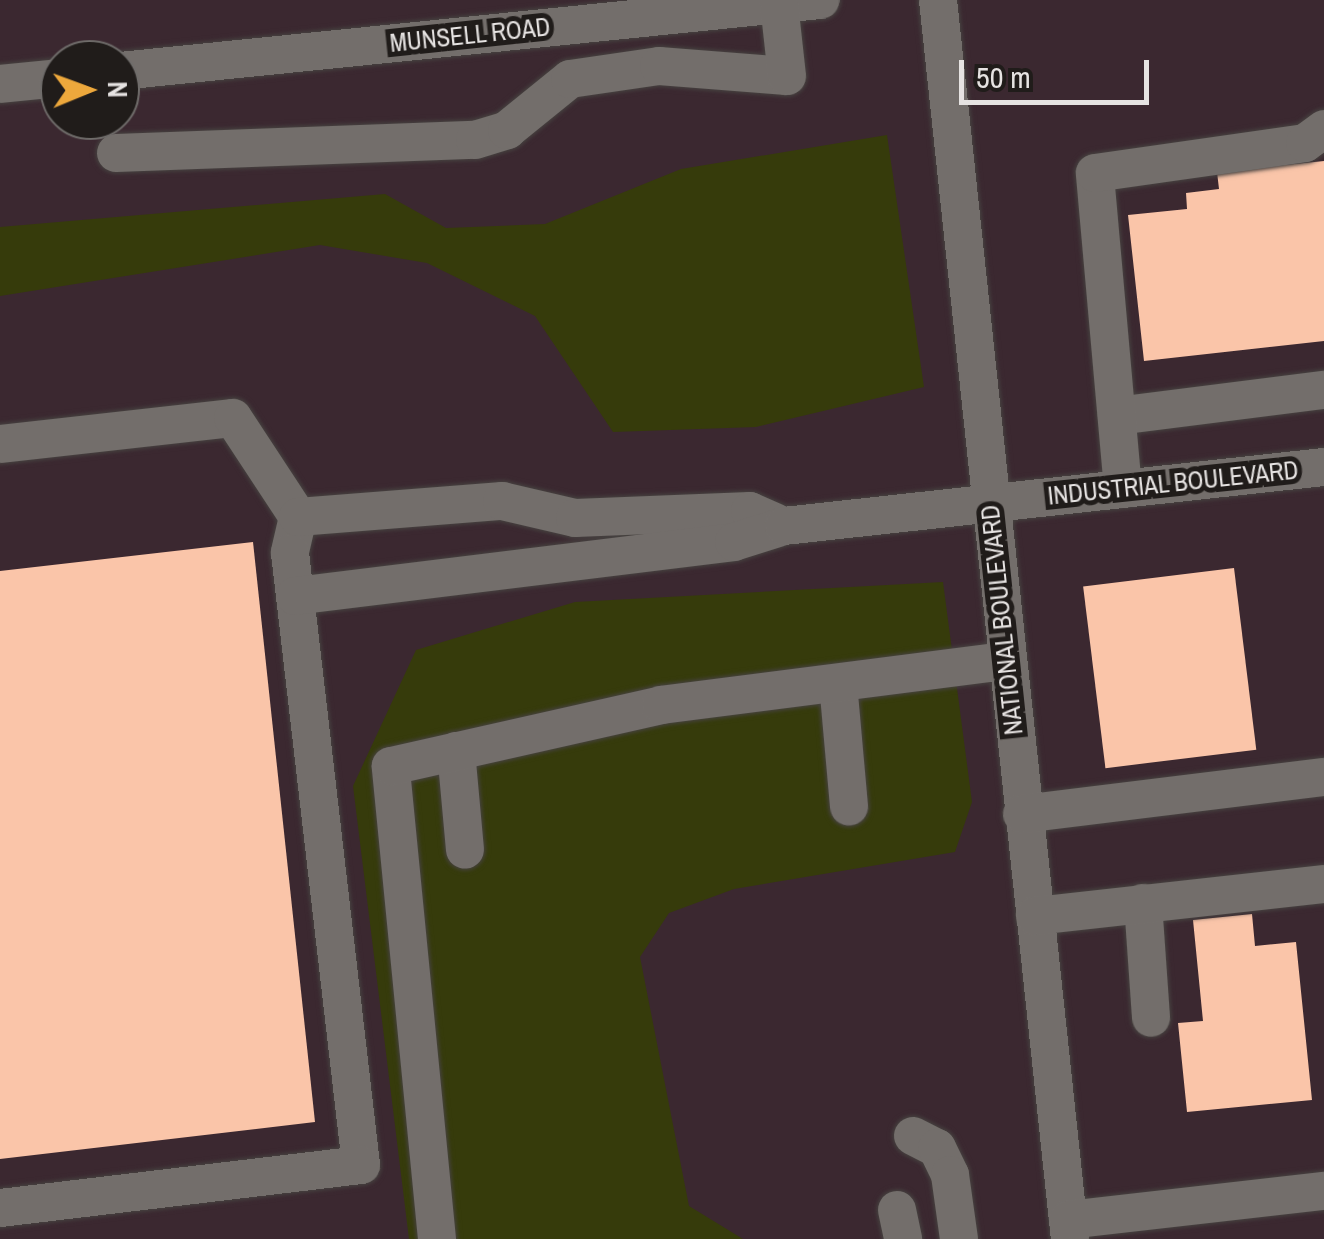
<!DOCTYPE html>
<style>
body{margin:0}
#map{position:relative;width:1324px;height:1239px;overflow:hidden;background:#2a2624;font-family:"Archivo Narrow",sans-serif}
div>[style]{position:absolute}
.industrial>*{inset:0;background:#3b2830}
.green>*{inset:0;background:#363b0b}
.building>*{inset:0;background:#fac5a9;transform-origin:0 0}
.roads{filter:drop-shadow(0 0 2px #464240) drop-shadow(0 0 2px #464240)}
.minor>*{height:38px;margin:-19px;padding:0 19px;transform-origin:19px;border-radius:19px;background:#736e6b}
span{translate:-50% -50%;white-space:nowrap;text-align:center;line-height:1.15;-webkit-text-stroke:10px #201c1a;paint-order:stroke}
.street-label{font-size:25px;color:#e6e3e2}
.north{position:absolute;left:40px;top:40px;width:100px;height:100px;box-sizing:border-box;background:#201c1a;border:2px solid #6f6c6a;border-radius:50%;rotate:89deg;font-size:28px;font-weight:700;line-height:40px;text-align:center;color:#e6e3e2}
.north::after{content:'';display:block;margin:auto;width:35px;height:45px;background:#eda83c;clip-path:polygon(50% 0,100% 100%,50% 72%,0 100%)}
.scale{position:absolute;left:959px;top:60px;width:190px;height:45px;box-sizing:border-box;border:5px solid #e6e3e2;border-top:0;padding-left:12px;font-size:30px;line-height:35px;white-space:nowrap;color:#e6e3e2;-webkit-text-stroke:8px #201c1a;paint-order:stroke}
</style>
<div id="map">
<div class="industrial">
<div style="clip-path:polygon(evenodd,0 0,1324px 0,1324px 1239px,0 1239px,0 0,60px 60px,120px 60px,120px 120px,60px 120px,60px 60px)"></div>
</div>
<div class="green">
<div style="clip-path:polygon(887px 135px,924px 387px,756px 427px,613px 432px,535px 316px,427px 263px,320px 245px,0 296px,0 227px,385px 194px,446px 228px,545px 224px,681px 169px)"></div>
<div style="clip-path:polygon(943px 582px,972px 802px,955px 852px,734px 889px,669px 913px,640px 957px,689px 1206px,743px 1239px,409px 1239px,353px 786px,416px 650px,575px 602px)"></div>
</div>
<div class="building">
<div style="clip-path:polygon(1324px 161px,1324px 341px,1144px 361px,1128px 215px,1187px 209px,1186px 193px,1219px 189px,1217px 172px)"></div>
<div style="clip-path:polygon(253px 542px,315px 1122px,0 1159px,0 571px)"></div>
<div style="left:1234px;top:568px;width:183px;height:152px;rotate:83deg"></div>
<div style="clip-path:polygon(1252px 914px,1255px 946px,1296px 942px,1312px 1100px,1187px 1112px,1178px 1023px,1203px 1021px,1193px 920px)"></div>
</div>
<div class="roads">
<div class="minor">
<div style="left:938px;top:0;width:1246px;rotate:83.92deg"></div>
<div style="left:120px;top:71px;width:704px;rotate:-5.79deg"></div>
<div style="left:0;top:84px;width:60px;rotate:-5.7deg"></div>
<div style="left:116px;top:153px;width:359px;rotate:-2.1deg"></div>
<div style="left:475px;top:140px;width:34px;rotate:-17deg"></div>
<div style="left:507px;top:130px;width:81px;rotate:-39deg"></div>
<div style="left:570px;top:79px;width:90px;rotate:-8.3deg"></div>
<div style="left:659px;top:66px;width:128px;rotate:4.5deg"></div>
<div style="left:787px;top:76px;width:72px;rotate:-96.3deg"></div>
<div style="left:1117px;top:416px;width:209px;rotate:-7.2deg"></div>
<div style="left:0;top:444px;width:234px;rotate:-6.4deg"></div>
<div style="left:233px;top:418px;width:118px;rotate:56.7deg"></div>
<div style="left:298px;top:517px;width:37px;rotate:103deg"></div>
<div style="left:290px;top:553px;width:616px;rotate:83.38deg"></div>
<div style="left:361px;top:1165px;width:364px;rotate:173.2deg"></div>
<div style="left:1123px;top:489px;width:317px;rotate:-95.1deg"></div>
<div style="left:1095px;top:173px;width:212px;rotate:-8.1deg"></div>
<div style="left:1305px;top:143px;width:24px;rotate:-36deg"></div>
<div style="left:298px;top:517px;width:205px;rotate:-4.5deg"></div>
<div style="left:502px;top:501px;width:75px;rotate:13.1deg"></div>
<div style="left:575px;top:518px;width:175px;rotate:-2.3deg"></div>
<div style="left:750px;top:511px;width:37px;rotate:24deg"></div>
<div style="left:295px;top:596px;width:442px;rotate:-7deg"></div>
<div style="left:734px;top:542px;width:52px;rotate:-17.7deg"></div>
<div style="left:784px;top:526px;width:543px;rotate:-6.24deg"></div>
<div style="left:838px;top:683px;width:124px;rotate:84.9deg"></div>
<div style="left:456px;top:751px;width:99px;rotate:84.8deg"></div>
<div style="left:1022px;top:814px;width:304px;rotate:-7deg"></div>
<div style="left:1143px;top:903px;width:115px;rotate:86deg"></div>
<div style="left:1035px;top:916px;width:291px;rotate:-6.3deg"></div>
<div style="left:913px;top:1136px;width:27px;rotate:27deg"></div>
<div style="left:937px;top:1148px;width:30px;rotate:64deg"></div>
<div style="left:950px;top:1175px;width:65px;rotate:82deg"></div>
<div style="left:897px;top:1210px;width:30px;rotate:78deg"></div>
<div style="left:1068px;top:1220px;width:258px;rotate:-6.5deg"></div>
<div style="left:437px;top:1239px;width:475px;rotate:-95.6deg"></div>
<div style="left:391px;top:766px;width:277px;rotate:-12.7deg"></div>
<div style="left:661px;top:705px;width:348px;rotate:-7.3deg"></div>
</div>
</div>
<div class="street-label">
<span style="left:470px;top:35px;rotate:-6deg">MUNSELL ROAD</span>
<span style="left:1173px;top:483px;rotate:-6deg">INDUSTRIAL BOULEVARD</span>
<span style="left:1002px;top:620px;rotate:-96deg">NATIONAL BOULEVARD</span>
</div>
<div class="north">N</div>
<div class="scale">50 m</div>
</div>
